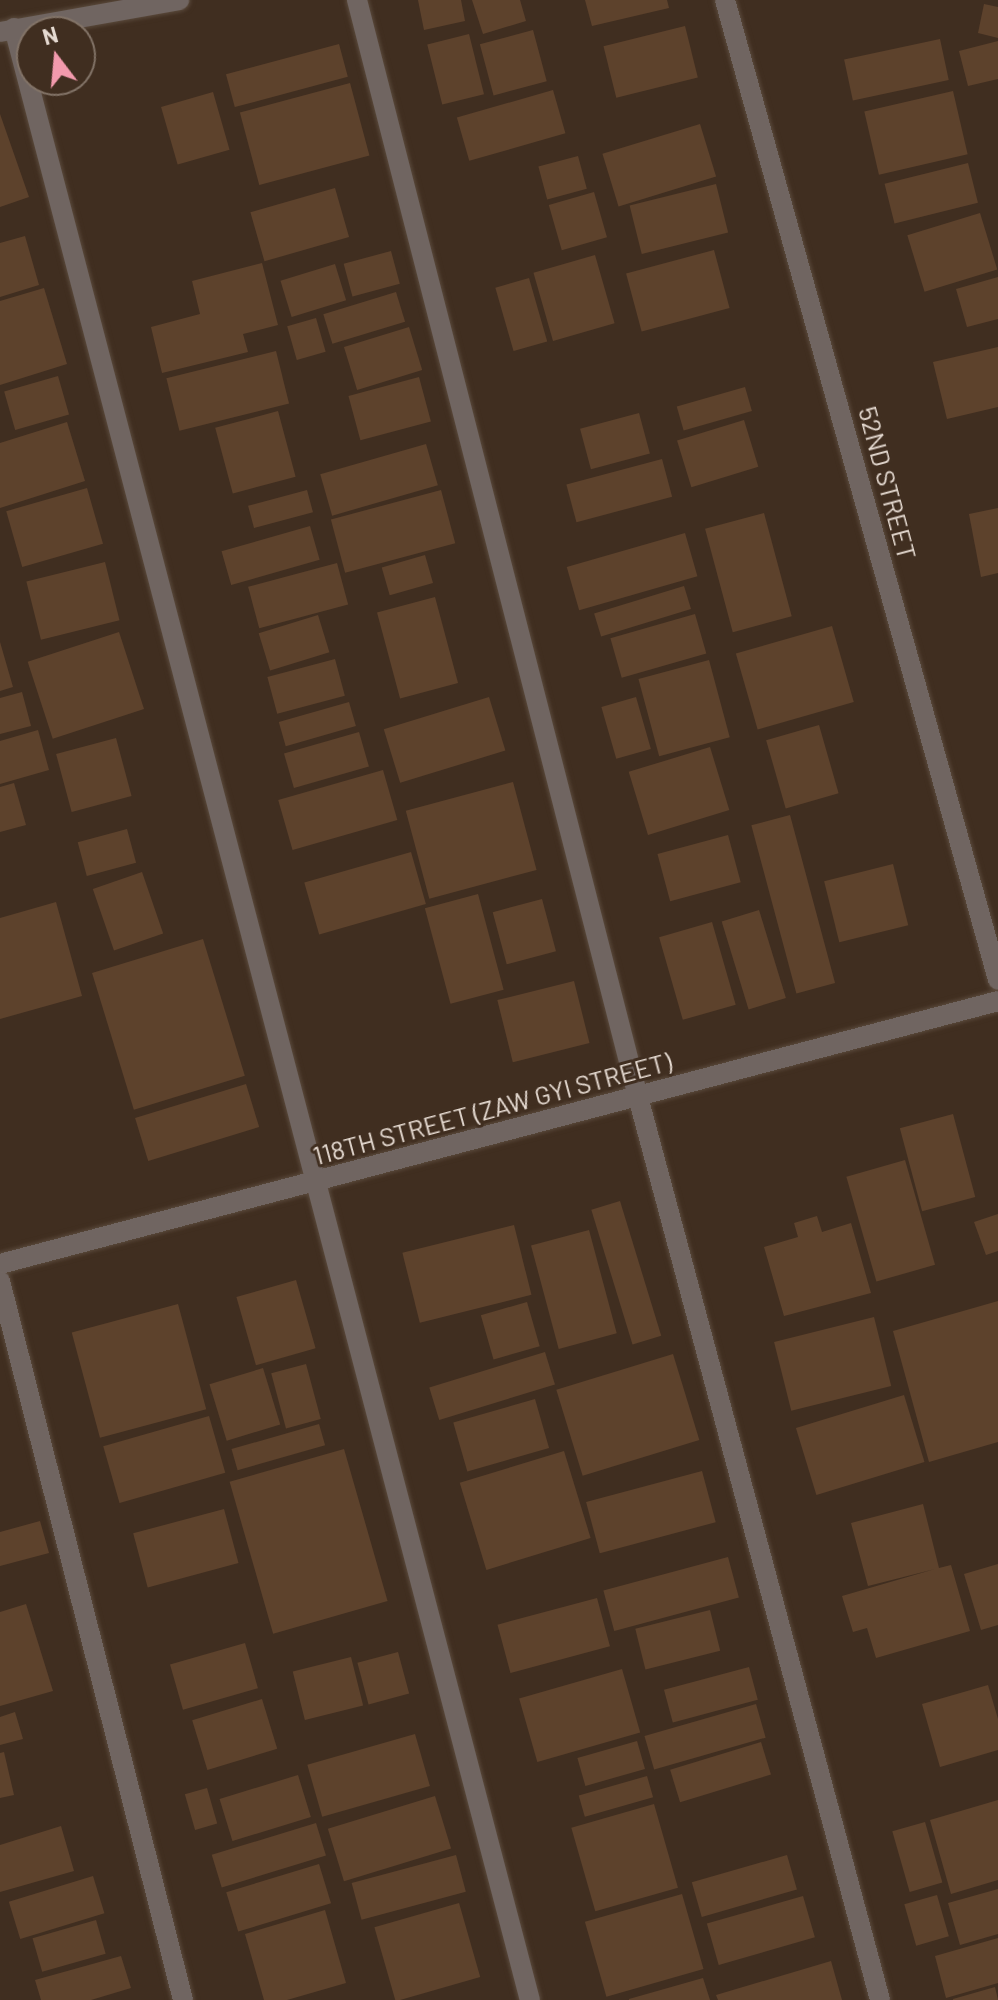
<!DOCTYPE html>
<style>
body{margin:0}
#map{position:relative;width:998px;height:2000px;overflow:hidden;background:#402e20;font-family:Barlow,sans-serif}
div>[style]{position:absolute}
.building>*{inset:0;background:#5d422c;transform-origin:0 0}
.roads{filter:drop-shadow(0 0 2px #5a4a3c) drop-shadow(0 0 2px #5a4a3c)}
.street>*{height:20px;margin:-10px;padding:0 10px;transform-origin:10px;border-radius:10px;background:#706561}
span{translate:-50% -50%;white-space:nowrap;text-align:center;line-height:1.15;-webkit-text-stroke:6px #402e20;paint-order:stroke}
.street-label{font-size:26px;color:#e5dad1}
.north{position:absolute;left:16px;top:16px;width:80px;height:80px;box-sizing:border-box;background:#402e20;border:2px solid #827367;border-radius:50%;rotate:344deg;font-size:22px;font-weight:700;line-height:32px;text-align:center;color:#e5dad1}
.north::after{content:'';display:block;margin:auto;width:28px;height:36px;background:#f29aad;clip-path:polygon(50% 0,100% 100%,50% 72%,0 100%)}
</style>
<div id="map">
<div class="building">
<div style="clip-path:polygon(418px 0,461px 0,465px 21px,424px 30px)"></div>
<div style="clip-path:polygon(472px 0,520px 0,526px 21px,483px 34px)"></div>
<div style="clip-path:polygon(585px 0,667px 0,669px 8px,592px 26px)"></div>
<div style="clip-path:polygon(984px 4px,998px 7px,998px 38px,978px 33px)"></div>
<div style="left:685px;top:26px;width:53px;height:84px;rotate:76deg"></div>
<div style="left:533px;top:30px;width:53px;height:55px;rotate:75deg"></div>
<div style="left:469px;top:34px;width:62px;height:43px;rotate:76deg"></div>
<div style="left:940px;top:39px;width:42px;height:98px;rotate:78deg"></div>
<div style="clip-path:polygon(998px 41px,998px 79px,968px 86px,959px 51px)"></div>
<div style="left:339px;top:44px;width:34px;height:117px;rotate:75deg"></div>
<div style="left:350px;top:83px;width:75px;height:114px;rotate:75deg"></div>
<div style="left:553px;top:90px;width:45px;height:100px;rotate:74deg"></div>
<div style="left:953px;top:91px;width:65px;height:91px;rotate:77deg"></div>
<div style="left:213px;top:92px;width:60px;height:54px;rotate:74deg"></div>
<div style="clip-path:polygon(0 114px,29px 197px,0 207px)"></div>
<div style="left:700px;top:124px;width:55px;height:102px;rotate:73deg"></div>
<div style="left:578px;top:156px;width:34px;height:41px;rotate:75deg"></div>
<div style="left:968px;top:163px;width:41px;height:86px;rotate:76deg"></div>
<div style="left:716px;top:184px;width:50px;height:89px;rotate:76deg"></div>
<div style="left:335px;top:188px;width:51px;height:88px;rotate:74deg"></div>
<div style="left:594px;top:192px;width:47px;height:47px;rotate:74deg"></div>
<div style="left:980px;top:213px;width:59px;height:76px;rotate:73deg"></div>
<div style="clip-path:polygon(25px 236px,39px 285px,0 297px,0 243px)"></div>
<div style="left:714px;top:250px;width:60px;height:91px;rotate:75deg"></div>
<div style="left:391px;top:251px;width:34px;height:49px;rotate:75deg"></div>
<div style="left:595px;top:255px;width:71px;height:64px;rotate:74deg"></div>
<div style="clip-path:polygon(262px 263px,278px 325px,243px 334px,248px 352px,162px 373px,151px 327px,200px 314px,192px 281px)"></div>
<div style="left:335px;top:264px;width:38px;height:57px;rotate:73deg"></div>
<div style="clip-path:polygon(998px 277px,998px 319px,967px 327px,956px 289px)"></div>
<div style="left:529px;top:278px;width:66px;height:35px;rotate:74deg"></div>
<div style="clip-path:polygon(44px 288px,67px 364px,0 385px,0 301px)"></div>
<div style="left:396px;top:292px;width:31px;height:76px;rotate:73deg"></div>
<div style="left:316px;top:318px;width:35px;height:30px;rotate:74deg"></div>
<div style="left:409px;top:327px;width:45px;height:68px;rotate:73deg"></div>
<div style="clip-path:polygon(998px 347px,998px 407px,947px 419px,933px 362px)"></div>
<div style="left:276px;top:351px;width:54px;height:113px;rotate:76deg"></div>
<div style="left:58px;top:376px;width:40px;height:56px;rotate:74deg"></div>
<div style="left:419px;top:377px;width:46px;height:73px;rotate:75deg"></div>
<div style="left:745px;top:387px;width:25px;height:71px;rotate:74deg"></div>
<div style="left:278px;top:411px;width:68px;height:65px;rotate:75deg"></div>
<div style="left:639px;top:413px;width:42px;height:61px;rotate:75deg"></div>
<div style="left:744px;top:420px;width:49px;height:70px;rotate:73deg"></div>
<div style="clip-path:polygon(67px 422px,85px 481px,0 508px,0 443px)"></div>
<div style="left:426px;top:444px;width:43px;height:110px;rotate:74deg"></div>
<div style="left:662px;top:459px;width:39px;height:99px;rotate:75deg"></div>
<div style="left:87px;top:488px;width:58px;height:84px;rotate:74deg"></div>
<div style="left:307px;top:490px;width:23px;height:61px;rotate:75deg"></div>
<div style="left:441px;top:490px;width:55px;height:114px;rotate:75deg"></div>
<div style="clip-path:polygon(998px 508px,998px 573px,981px 577px,969px 514px)"></div>
<div style="left:764px;top:513px;width:107px;height:61px;rotate:75deg"></div>
<div style="left:310px;top:526px;width:35px;height:92px;rotate:74deg"></div>
<div style="left:685px;top:533px;width:45px;height:123px;rotate:74deg"></div>
<div style="left:425px;top:555px;width:29px;height:45px;rotate:74deg"></div>
<div style="left:105px;top:562px;width:60px;height:81px;rotate:76deg"></div>
<div style="left:337px;top:563px;width:43px;height:92px;rotate:75deg"></div>
<div style="left:684px;top:586px;width:24px;height:94px;rotate:73deg"></div>
<div style="left:435px;top:597px;width:89px;height:60px;rotate:75deg"></div>
<div style="left:695px;top:614px;width:41px;height:88px;rotate:74deg"></div>
<div style="left:318px;top:615px;width:39px;height:62px;rotate:73deg"></div>
<div style="left:832px;top:626px;width:79px;height:100px;rotate:74deg"></div>
<div style="left:119px;top:632px;width:81px;height:96px;rotate:72deg"></div>
<div style="clip-path:polygon(0 642px,13px 687px,0 691px)"></div>
<div style="left:335px;top:659px;width:38px;height:70px;rotate:75deg"></div>
<div style="left:709px;top:660px;width:80px;height:73px;rotate:75deg"></div>
<div style="clip-path:polygon(22px 692px,31px 726px,0 734px,0 698px)"></div>
<div style="left:489px;top:697px;width:56px;height:110px;rotate:73deg"></div>
<div style="left:636px;top:697px;width:54px;height:36px;rotate:74deg"></div>
<div style="left:349px;top:702px;width:25px;height:73px;rotate:74deg"></div>
<div style="left:819px;top:725px;width:71px;height:55px;rotate:74deg"></div>
<div style="clip-path:polygon(38px 730px,49px 770px,0 784px,0 741px)"></div>
<div style="left:359px;top:732px;width:36px;height:78px;rotate:74deg"></div>
<div style="left:116px;top:738px;width:60px;height:62px;rotate:75deg"></div>
<div style="left:710px;top:747px;width:66px;height:85px;rotate:73deg"></div>
<div style="left:383px;top:770px;width:52px;height:109px;rotate:74deg"></div>
<div style="left:513px;top:782px;width:91px;height:111px;rotate:75deg"></div>
<div style="clip-path:polygon(14px 783px,26px 825px,0 832px,0 787px)"></div>
<div style="left:790px;top:815px;width:174px;height:40px;rotate:75deg"></div>
<div style="left:127px;top:829px;width:35px;height:51px;rotate:75deg"></div>
<div style="left:728px;top:835px;width:49px;height:73px;rotate:75deg"></div>
<div style="left:411px;top:852px;width:54px;height:111px;rotate:74deg"></div>
<div style="left:893px;top:864px;width:63px;height:71px;rotate:76deg"></div>
<div style="left:142px;top:872px;width:65px;height:52px;rotate:71deg"></div>
<div style="left:478px;top:894px;width:99px;height:55px;rotate:75deg"></div>
<div style="left:542px;top:899px;width:54px;height:51px;rotate:75deg"></div>
<div style="clip-path:polygon(56px 902px,82px 996px,0 1019px,0 918px)"></div>
<div style="left:759px;top:910px;width:92px;height:39px;rotate:73deg"></div>
<div style="left:712px;top:922px;width:86px;height:55px;rotate:74deg"></div>
<div style="left:203px;top:939px;width:143px;height:116px;rotate:73deg"></div>
<div style="left:574px;top:981px;width:64px;height:79px;rotate:76deg"></div>
<div style="left:246px;top:1084px;width:45px;height:116px;rotate:73deg"></div>
<div style="left:953px;top:1114px;width:86px;height:55px;rotate:75deg"></div>
<div style="left:905px;top:1160px;width:109px;height:61px;rotate:74deg"></div>
<div style="left:620px;top:1201px;width:141px;height:30px;rotate:73deg"></div>
<div style="clip-path:polygon(998px 1214px,998px 1251px,986px 1255px,974px 1222px)"></div>
<div style="clip-path:polygon(817px 1216px,822px 1232px,851px 1223px,871px 1293px,784px 1316px,764px 1247px,798px 1237px,794px 1223px)"></div>
<div style="left:514px;top:1225px;width:72px;height:115px;rotate:76deg"></div>
<div style="left:589px;top:1230px;width:107px;height:60px;rotate:75deg"></div>
<div style="left:296px;top:1280px;width:71px;height:62px;rotate:74deg"></div>
<div style="clip-path:polygon(998px 1301px,998px 1442px,929px 1462px,893px 1331px)"></div>
<div style="left:527px;top:1302px;width:46px;height:48px;rotate:74deg"></div>
<div style="left:178px;top:1304px;width:109px;height:110px;rotate:75deg"></div>
<div style="left:874px;top:1317px;width:71px;height:103px;rotate:76deg"></div>
<div style="left:545px;top:1352px;width:34px;height:121px;rotate:73deg"></div>
<div style="left:673px;top:1354px;width:90px;height:122px;rotate:73deg"></div>
<div style="left:306px;top:1364px;width:57px;height:36px;rotate:75deg"></div>
<div style="left:263px;top:1368px;width:59px;height:56px;rotate:73deg"></div>
<div style="left:904px;top:1395px;width:70px;height:113px;rotate:73deg"></div>
<div style="left:535px;top:1399px;width:51px;height:85px;rotate:74deg"></div>
<div style="left:209px;top:1416px;width:59px;height:110px;rotate:74deg"></div>
<div style="left:319px;top:1424px;width:22px;height:91px;rotate:74deg"></div>
<div style="left:344px;top:1449px;width:158px;height:119px;rotate:74deg"></div>
<div style="left:564px;top:1451px;width:91px;height:109px;rotate:73deg"></div>
<div style="left:702px;top:1471px;width:53px;height:120px;rotate:75deg"></div>
<div style="clip-path:polygon(923px 1504px,939px 1568px,951px 1565px,970px 1631px,876px 1658px,867px 1628px,853px 1632px,842px 1596px,935px 1569px,868px 1586px,851px 1523px)"></div>
<div style="left:224px;top:1509px;width:56px;height:94px;rotate:75deg"></div>
<div style="clip-path:polygon(40px 1521px,49px 1553px,0 1566px,0 1532px)"></div>
<div style="left:728px;top:1557px;width:42px;height:129px;rotate:75deg"></div>
<div style="clip-path:polygon(998px 1564px,998px 1625px,981px 1630px,964px 1574px)"></div>
<div style="left:597px;top:1598px;width:50px;height:103px;rotate:75deg"></div>
<div style="clip-path:polygon(26px 1604px,53px 1691px,0 1706px,0 1612px)"></div>
<div style="left:710px;top:1610px;width:42px;height:77px;rotate:76deg"></div>
<div style="left:245px;top:1643px;width:47px;height:78px;rotate:74deg"></div>
<div style="left:398px;top:1652px;width:43px;height:42px;rotate:75deg"></div>
<div style="left:351px;top:1657px;width:50px;height:60px;rotate:76deg"></div>
<div style="left:749px;top:1667px;width:34px;height:88px;rotate:75deg"></div>
<div style="left:622px;top:1669px;width:66px;height:107px;rotate:74deg"></div>
<div style="clip-path:polygon(988px 1685px,998px 1719px,998px 1750px,940px 1767px,922px 1704px)"></div>
<div style="left:262px;top:1699px;width:52px;height:73px;rotate:73deg"></div>
<div style="left:756px;top:1704px;width:35px;height:116px;rotate:74deg"></div>
<div style="clip-path:polygon(15px 1712px,23px 1739px,0 1745px,0 1717px)"></div>
<div style="left:415px;top:1734px;width:54px;height:112px;rotate:74deg"></div>
<div style="left:637px;top:1741px;width:29px;height:62px;rotate:74deg"></div>
<div style="left:761px;top:1742px;width:34px;height:95px;rotate:73deg"></div>
<div style="clip-path:polygon(4px 1752px,14px 1795px,0 1798px,0 1753px)"></div>
<div style="left:298px;top:1775px;width:44px;height:82px;rotate:73deg"></div>
<div style="left:647px;top:1776px;width:22px;height:71px;rotate:74deg"></div>
<div style="left:207px;top:1788px;width:37px;height:23px;rotate:74deg"></div>
<div style="left:435px;top:1796px;width:55px;height:112px;rotate:73deg"></div>
<div style="clip-path:polygon(998px 1800px,998px 1880px,951px 1894px,930px 1820px)"></div>
<div style="left:654px;top:1804px;width:87px;height:86px;rotate:74deg"></div>
<div style="left:925px;top:1822px;width:63px;height:34px;rotate:74deg"></div>
<div style="left:316px;top:1823px;width:34px;height:109px;rotate:73deg"></div>
<div style="clip-path:polygon(61px 1826px,74px 1871px,0 1892px,0 1845px)"></div>
<div style="left:456px;top:1855px;width:38px;height:108px;rotate:75deg"></div>
<div style="left:787px;top:1855px;width:36px;height:99px;rotate:74deg"></div>
<div style="left:319px;top:1864px;width:41px;height:97px;rotate:73deg"></div>
<div style="left:93px;top:1876px;width:39px;height:88px;rotate:73deg"></div>
<div style="clip-path:polygon(998px 1889px,998px 1934px,960px 1945px,948px 1903px)"></div>
<div style="left:682px;top:1894px;width:78px;height:101px;rotate:74deg"></div>
<div style="left:937px;top:1895px;width:43px;height:34px;rotate:74deg"></div>
<div style="left:803px;top:1896px;width:43px;height:100px;rotate:74deg"></div>
<div style="left:459px;top:1903px;width:77px;height:88px;rotate:74deg"></div>
<div style="clip-path:polygon(325px 1910px,346px 1983px,287px 2000px,264px 2000px,245px 1934px)"></div>
<div style="left:96px;top:1920px;width:35px;height:66px;rotate:74deg"></div>
<div style="clip-path:polygon(998px 1938px,998px 1983px,946px 1998px,935px 1956px)"></div>
<div style="clip-path:polygon(121px 1956px,131px 1988px,91px 2000px,41px 2000px,35px 1980px)"></div>
<div style="clip-path:polygon(831px 1961px,842px 2000px,718px 2000px,716px 1995px)"></div>
<div style="clip-path:polygon(703px 1978px,710px 2000px,629px 2000px,629px 1999px)"></div>
<div style="clip-path:polygon(995px 1987px,998px 2000px,953px 2000px,953px 1999px)"></div>
</div>
<div class="roads">
<div class="street">
<div style="left:357px;top:0;width:1128px;rotate:75.63deg"></div>
<div style="left:637px;top:1093px;width:939px;rotate:75deg"></div>
<div style="left:725px;top:0;width:1017px;rotate:74.43deg"></div>
<div style="left:14px;top:28px;width:2038px;rotate:75.34deg"></div>
<div style="left:0;top:32px;width:182px;rotate:-10.1deg"></div>
<div style="left:0;top:1264px;width:1032px;rotate:-14.76deg"></div>
<div style="left:0;top:1281px;width:742px;rotate:75.72deg"></div>
</div>
</div>
<div class="street-label">
<span style="left:888px;top:483px;rotate:75deg">52ND STREET</span>
<span style="left:492px;top:1108px;rotate:-15deg">118TH STREET (ZAW GYI STREET)</span>
</div>
<div class="north">N</div>
</div>
